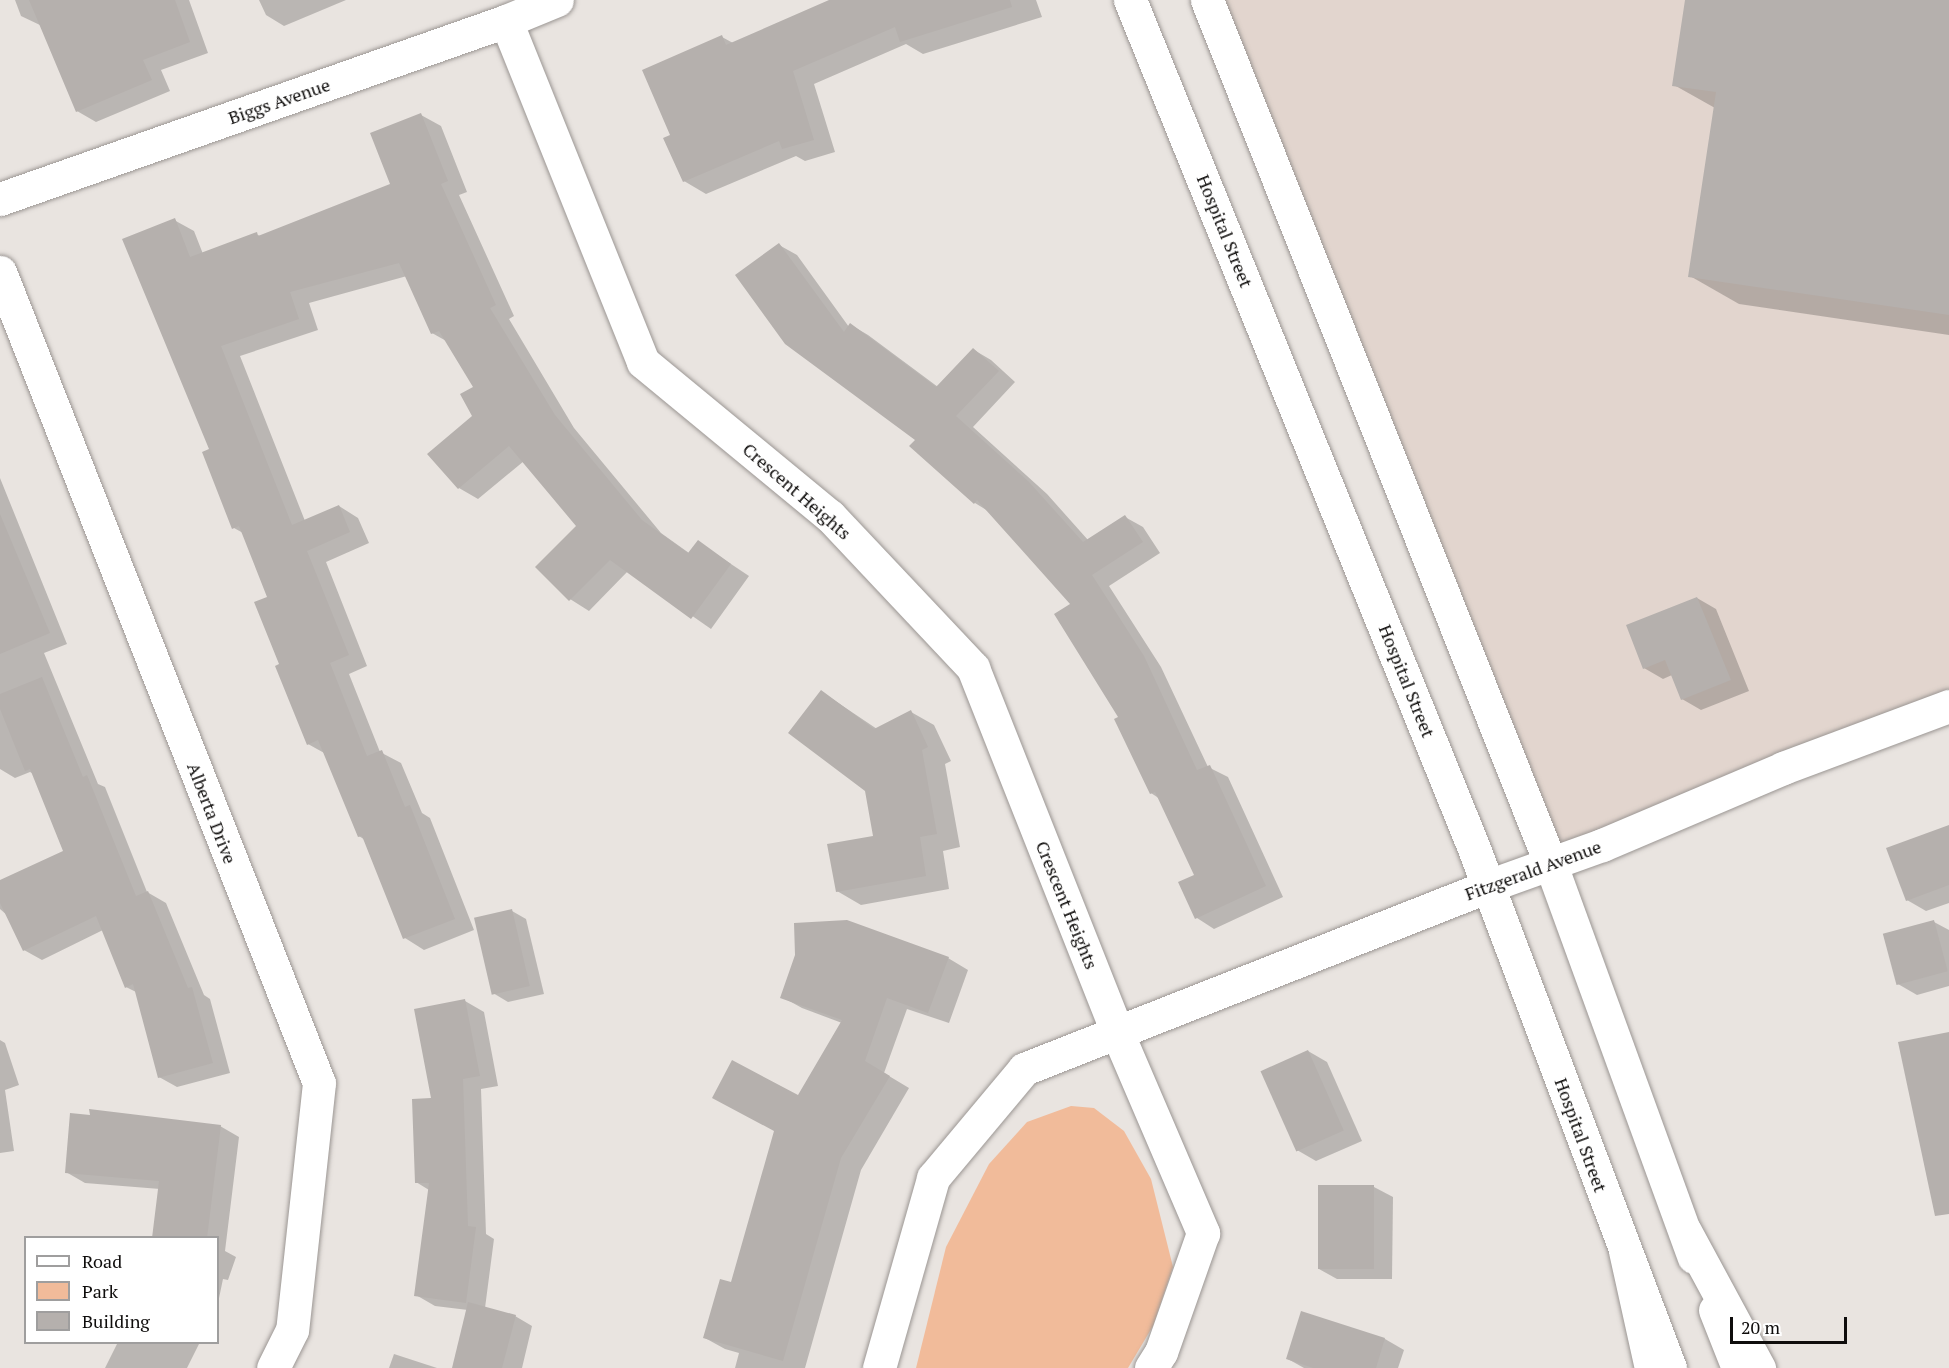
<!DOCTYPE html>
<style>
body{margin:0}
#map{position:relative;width:1949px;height:1368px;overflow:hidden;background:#e9e4e0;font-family:"PT Serif",serif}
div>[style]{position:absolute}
.built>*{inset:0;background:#e2d5ce}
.green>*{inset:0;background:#f1bb9a}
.shadow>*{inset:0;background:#0003}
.building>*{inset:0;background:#b5b0ad;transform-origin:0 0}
.roads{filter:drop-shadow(0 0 2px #9b9693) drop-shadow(0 0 2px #9b9693)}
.minor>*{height:33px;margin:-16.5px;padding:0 16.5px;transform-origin:16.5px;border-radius:16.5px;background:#fff}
.secondary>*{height:33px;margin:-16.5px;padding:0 16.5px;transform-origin:16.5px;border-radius:16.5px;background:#fff}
.motorway>*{height:33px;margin:-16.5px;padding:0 16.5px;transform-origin:16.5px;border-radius:16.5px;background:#fff}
span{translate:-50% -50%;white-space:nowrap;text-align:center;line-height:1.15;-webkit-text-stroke:6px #fff;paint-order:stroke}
.street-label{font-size:18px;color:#0f0d0c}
.legend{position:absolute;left:24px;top:1236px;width:195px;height:108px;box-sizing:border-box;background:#fff;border:2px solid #9f9e9e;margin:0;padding:8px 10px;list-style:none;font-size:18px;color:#0f0d0c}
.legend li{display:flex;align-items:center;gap:12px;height:30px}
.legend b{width:30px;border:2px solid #9f9e9e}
.scale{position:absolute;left:1730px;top:1317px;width:117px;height:27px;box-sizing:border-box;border:3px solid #0f0d0c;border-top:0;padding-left:8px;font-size:18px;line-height:21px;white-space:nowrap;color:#0f0d0c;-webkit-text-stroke:4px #fff;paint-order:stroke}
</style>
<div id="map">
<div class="built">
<div style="clip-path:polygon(1206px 0,1949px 0,1949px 706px,1551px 865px)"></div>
</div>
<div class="green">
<div style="clip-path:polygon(1071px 1106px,1094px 1108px,1124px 1131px,1151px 1179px,1173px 1267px,1153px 1326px,1128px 1368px,916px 1368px,946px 1247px,989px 1164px,1027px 1122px)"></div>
</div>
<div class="shadow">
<div style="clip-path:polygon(15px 0,189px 0,208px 53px,161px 70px,170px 91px,96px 122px,77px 111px,42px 26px,21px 16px)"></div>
<div style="clip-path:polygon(259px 0,346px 0,284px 26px,266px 15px)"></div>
<div style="clip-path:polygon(833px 0,1036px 0,1042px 17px,923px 54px,906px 44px,814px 84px,835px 152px,805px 161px,796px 156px,706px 194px,684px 181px,672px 136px,722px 37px,733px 43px)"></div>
<div style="clip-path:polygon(1687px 0,1949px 0,1949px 335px,1739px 304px,1690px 276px,1715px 108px,1674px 85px)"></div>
<div style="clip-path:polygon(421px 115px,441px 126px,467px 192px,459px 195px,514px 316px,509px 319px,574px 428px,661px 533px,689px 553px,698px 542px,749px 576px,711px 629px,628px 571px,589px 611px,570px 599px,578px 526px,524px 461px,478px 499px,459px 488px,474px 416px,475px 387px,448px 342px,432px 333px,407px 276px,309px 303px,318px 330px,240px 356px,305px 521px,339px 506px,358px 518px,369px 543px,326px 562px,367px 666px,349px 674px,380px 752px,401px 763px,422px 813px,430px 818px,474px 930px,424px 950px,405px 938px,365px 840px,359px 836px,326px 754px,308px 744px,280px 665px,269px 598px,243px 533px,234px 528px,211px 449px,174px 220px,194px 231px,203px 254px,256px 234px,262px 237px,392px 184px)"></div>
<div style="clip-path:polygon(779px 245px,797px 255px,849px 327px,851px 325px,868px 335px,938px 387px,974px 350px,991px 360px,1015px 382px,973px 427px,1047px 494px,1088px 540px,1125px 517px,1143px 527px,1160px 553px,1109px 586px,1161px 667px,1208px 767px,1228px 777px,1283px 897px,1214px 929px,1197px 918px,1180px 883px,1196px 876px,1160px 799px,1151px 793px,1072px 604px,988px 511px,975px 503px,917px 440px)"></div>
<div style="clip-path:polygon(0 478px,67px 644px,44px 653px,98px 784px,105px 787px,147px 892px,166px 903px,204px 995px,210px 999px,230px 1073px,177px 1087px,159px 1077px,136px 992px,126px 987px,103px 930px,42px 960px,24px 950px,8px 916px,0 909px,0 882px,65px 851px,34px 774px,30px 772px,15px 778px,0 769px)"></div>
<div style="clip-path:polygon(1697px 598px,1716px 609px,1749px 691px,1701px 710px,1682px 699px,1672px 675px,1663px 679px,1644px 668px)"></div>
<div style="clip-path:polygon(822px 692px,877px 729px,911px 712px,934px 725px,951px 761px,945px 764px,960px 847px,943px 851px,949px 889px,861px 905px,837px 891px,875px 837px,867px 790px)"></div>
<div style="clip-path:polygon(1949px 826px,1949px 903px,1926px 911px,1907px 900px)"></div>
<div style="clip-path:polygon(512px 911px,526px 919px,544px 994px,508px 1002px,493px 993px)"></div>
<div style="clip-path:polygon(1934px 922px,1949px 930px,1949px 986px,1917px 995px,1898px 984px)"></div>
<div style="clip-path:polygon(948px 958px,968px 970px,949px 1023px,907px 1009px,884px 1073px,909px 1088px,861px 1170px,805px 1368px,735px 1368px,739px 1353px,725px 1349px,705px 1338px,732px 1284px,798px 1097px,842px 1023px,802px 1008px,782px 997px)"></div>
<div style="clip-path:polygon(465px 1001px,484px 1012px,498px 1086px,481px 1089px,486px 1234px,494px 1239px,485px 1308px,515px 1316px,532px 1326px,522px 1368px,454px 1368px,468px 1310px,435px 1306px,416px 1295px,429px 1190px,416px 1182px,432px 1100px)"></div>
<div style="clip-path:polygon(0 1040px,5px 1043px,19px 1085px,5px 1090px,14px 1151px,0 1153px)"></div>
<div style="clip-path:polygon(1308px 1051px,1327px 1062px,1362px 1141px,1316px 1161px,1297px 1150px)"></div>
<div style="clip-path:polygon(220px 1126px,239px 1137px,225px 1251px,236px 1257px,228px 1280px,223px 1279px,218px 1303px,218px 1238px,154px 1238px,160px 1189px,85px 1183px,66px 1172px)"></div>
<div style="clip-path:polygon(1374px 1187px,1393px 1197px,1392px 1279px,1337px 1279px,1319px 1269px)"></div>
<div style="clip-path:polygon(1302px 1313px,1385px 1339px,1404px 1350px,1398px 1368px,1304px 1368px,1288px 1359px)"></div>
<div style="clip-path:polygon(118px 1342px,200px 1342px,187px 1368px,105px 1368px)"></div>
<div style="clip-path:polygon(394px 1354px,437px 1368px,389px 1368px)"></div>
</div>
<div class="building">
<div style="clip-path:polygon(29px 0,175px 0,190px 42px,143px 60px,152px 80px,76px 112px)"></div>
<div style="clip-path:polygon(829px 0,1010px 0,1012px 7px,900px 42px,895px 27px,793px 71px,814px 140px,782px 149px,779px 141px,683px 182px,663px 138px,670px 135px,642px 70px,722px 35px,726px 45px)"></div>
<div style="clip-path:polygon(1685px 0,1949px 0,1949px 315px,1688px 277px,1716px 92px,1672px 86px)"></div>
<div style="clip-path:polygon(421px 113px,448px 181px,441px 184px,496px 305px,490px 308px,555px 415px,642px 520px,688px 553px,698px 540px,731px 564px,691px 619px,610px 560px,569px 601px,535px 567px,576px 526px,509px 446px,458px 489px,427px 454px,472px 416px,460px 394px,473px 387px,439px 331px,431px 334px,399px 263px,290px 292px,299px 319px,221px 346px,292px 525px,339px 505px,350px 532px,307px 551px,349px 655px,330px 663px,367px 756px,382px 750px,405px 807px,410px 805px,455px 919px,403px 939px,362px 836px,358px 837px,318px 740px,307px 745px,275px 666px,279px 664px,254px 602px,267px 597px,239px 526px,232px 529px,202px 452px,209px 449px,122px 239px,175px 218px,190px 257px,257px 232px,258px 236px,390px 184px,370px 133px)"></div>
<div style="clip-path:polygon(779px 243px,844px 332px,850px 323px,936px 387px,973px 348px,999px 371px,956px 416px,1029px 482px,1083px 542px,1125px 515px,1143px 542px,1092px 575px,1144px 656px,1197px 770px,1210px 765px,1266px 886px,1195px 919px,1178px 882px,1194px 875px,1155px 792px,1150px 794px,1114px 719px,1118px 717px,1054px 614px,1070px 604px,977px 500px,974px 504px,909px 446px,915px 440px,785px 344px,735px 275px)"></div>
<div style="clip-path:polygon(0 514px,50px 633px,0 654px)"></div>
<div style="clip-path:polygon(1697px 597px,1731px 680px,1681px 700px,1665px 660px,1643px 669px,1626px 625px)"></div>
<div style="clip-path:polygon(42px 677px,83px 777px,87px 775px,136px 896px,148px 891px,188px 988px,192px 987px,213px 1063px,158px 1078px,133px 984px,125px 988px,96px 916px,23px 951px,0 903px,0 880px,63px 851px,30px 769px,25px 771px,0 709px,0 694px)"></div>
<div style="clip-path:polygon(821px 690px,874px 729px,911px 710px,928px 747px,922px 750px,937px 834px,920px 837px,926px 876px,836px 892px,827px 844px,873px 836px,865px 791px,788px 733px)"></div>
<div style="clip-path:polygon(1949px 825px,1949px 885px,1906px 901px,1886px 848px)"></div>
<div style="left:512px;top:909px;width:79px;height:39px;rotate:77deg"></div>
<div style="clip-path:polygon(847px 920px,949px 957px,928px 1013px,887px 998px,865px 1061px,890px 1076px,841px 1158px,783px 1361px,703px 1338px,720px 1279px,731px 1282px,774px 1131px,712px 1098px,732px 1060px,798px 1095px,842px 1020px,780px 998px,795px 955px,794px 923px)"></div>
<div style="left:1934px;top:920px;width:53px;height:53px;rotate:75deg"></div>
<div style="clip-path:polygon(465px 999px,480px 1076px,463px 1079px,468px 1226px,476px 1227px,466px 1303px,414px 1296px,429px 1183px,415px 1183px,412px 1099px,431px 1098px,414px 1009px)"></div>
<div style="clip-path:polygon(1949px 1032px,1949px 1214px,1935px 1216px,1898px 1042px)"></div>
<div style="left:1308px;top:1050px;width:88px;height:52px;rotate:66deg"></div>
<div style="clip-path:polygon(89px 1109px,221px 1125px,207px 1238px,152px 1238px,159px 1181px,65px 1173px,70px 1113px,90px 1115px)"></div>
<div style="left:1318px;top:1185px;width:56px;height:84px"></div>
<div style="clip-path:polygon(468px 1302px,516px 1315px,502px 1368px,452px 1368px)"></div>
<div style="clip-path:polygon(1301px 1311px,1385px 1338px,1376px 1368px,1313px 1368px,1286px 1359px)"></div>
</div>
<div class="roads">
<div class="minor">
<div style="left:506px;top:21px;width:367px;rotate:68.1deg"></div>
<div style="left:643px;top:362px;width:242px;rotate:39.5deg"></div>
<div style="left:830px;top:516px;width:209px;rotate:46.7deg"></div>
<div style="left:973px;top:668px;width:391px;rotate:68.4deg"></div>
<div style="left:1117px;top:1032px;width:219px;rotate:66.8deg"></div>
<div style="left:1203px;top:1233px;width:126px;rotate:109.4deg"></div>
<div style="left:1161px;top:1352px;width:19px;rotate:122deg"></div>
<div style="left:0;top:199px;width:536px;rotate:-19.38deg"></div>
<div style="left:506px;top:21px;width:55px;rotate:-22.4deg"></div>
<div style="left:0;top:272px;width:871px;rotate:68.53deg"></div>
<div style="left:319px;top:1083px;width:248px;rotate:96.2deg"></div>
<div style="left:292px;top:1330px;width:42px;rotate:116.6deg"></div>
<div style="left:879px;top:1368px;width:198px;rotate:-74.1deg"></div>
<div style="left:933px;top:1178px;width:142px;rotate:-50.1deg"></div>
<div style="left:1024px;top:1069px;width:499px;rotate:-21.5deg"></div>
<div style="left:1488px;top:886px;width:121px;rotate:-19.8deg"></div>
<div style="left:1602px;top:845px;width:197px;rotate:-23deg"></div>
<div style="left:1783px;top:768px;width:177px;rotate:-20.5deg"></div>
</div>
<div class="secondary">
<div style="left:1130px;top:0;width:913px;rotate:67.93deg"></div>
<div style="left:1473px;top:846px;width:558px;rotate:69.32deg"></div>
<div style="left:1207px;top:0;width:931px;rotate:68.31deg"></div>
<div style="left:1551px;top:865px;width:417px;rotate:70deg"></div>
<div style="left:1715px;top:1310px;width:62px;rotate:68.4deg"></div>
</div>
<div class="motorway">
<div style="left:1685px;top:1231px;width:156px;rotate:61.6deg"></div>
<div style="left:1625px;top:1251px;width:120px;rotate:77.5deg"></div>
</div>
</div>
<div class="street-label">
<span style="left:279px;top:101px;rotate:-19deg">Biggs Avenue</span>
<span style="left:1225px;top:231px;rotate:68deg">Hospital Street</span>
<span style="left:797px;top:491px;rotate:41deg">Crescent Heights</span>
<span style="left:1407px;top:681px;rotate:68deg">Hospital Street</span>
<span style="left:212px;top:813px;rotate:69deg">Alberta Drive</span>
<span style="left:1533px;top:870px;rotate:-20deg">Fitzgerald Avenue</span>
<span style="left:1067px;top:905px;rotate:68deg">Crescent Heights</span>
<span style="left:1581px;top:1135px;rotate:70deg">Hospital Street</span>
</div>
<ul class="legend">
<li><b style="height:8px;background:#fff"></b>Road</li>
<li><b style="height:16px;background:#f1bb9a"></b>Park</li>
<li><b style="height:16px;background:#b5b0ad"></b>Building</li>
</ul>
<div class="scale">20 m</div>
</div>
